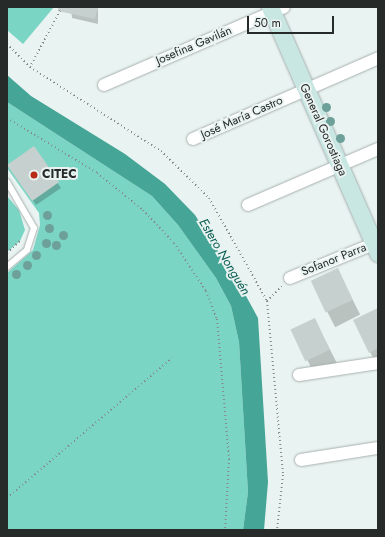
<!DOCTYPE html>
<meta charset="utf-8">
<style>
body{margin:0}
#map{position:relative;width:385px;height:537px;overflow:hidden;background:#e9f3f1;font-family:Jost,sans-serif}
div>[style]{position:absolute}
.green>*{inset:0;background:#7ad5c5}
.water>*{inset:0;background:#45a596}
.shadow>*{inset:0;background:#0003;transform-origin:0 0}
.building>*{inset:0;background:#c6d0ce;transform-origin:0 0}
.path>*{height:2px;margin-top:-1px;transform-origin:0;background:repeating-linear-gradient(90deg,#838a88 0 1px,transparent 0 4px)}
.roads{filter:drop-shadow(0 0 1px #a7b0ae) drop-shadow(0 0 1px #a7b0ae)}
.lane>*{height:6px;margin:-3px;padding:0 3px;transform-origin:3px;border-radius:3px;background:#fff}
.street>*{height:12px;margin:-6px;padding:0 6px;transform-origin:6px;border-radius:6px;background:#fff}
.secondary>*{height:17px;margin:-8.5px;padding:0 8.5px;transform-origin:8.5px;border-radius:8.5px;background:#c8e6e2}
.trees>*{width:9px;height:9px;margin:-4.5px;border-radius:50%;background:#6ea09a}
.dots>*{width:11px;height:11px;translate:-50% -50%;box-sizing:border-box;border:2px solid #e9f3f1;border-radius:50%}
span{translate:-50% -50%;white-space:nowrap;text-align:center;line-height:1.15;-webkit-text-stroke:4px #e9f3f1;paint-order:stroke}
.street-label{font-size:12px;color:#262a29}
.poi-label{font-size:12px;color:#262a29;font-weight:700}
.left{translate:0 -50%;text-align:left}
.water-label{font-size:13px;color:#0e5f54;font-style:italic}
.frame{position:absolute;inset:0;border:8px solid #262a29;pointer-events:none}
.scale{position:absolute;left:247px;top:16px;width:87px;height:18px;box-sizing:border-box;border:2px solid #262a29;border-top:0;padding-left:5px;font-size:12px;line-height:14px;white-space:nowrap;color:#262a29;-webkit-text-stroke:3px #e9f3f1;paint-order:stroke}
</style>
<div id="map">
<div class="green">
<div style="clip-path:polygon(7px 7px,54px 7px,23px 44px,7px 30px)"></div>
<div style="clip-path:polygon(7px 102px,152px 196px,178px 225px,216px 278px,231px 306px,239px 342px,248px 492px,243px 530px,7px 530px,7px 273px,33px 250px,40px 225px,39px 213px,7px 168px)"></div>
<div style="clip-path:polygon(7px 196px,19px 210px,25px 230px,20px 241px,7px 252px)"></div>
</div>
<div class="water">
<div style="clip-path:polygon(7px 75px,31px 96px,125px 154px,165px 184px,195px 215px,241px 287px,258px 318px,268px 482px,264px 530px,243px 530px,248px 492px,239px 342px,231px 306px,216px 278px,178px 225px,152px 196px,7px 102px)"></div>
</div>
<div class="shadow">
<div style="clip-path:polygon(71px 7px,98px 7px,98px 24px,72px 18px)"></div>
<div style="clip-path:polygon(34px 148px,61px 188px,36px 205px,13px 173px)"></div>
<div style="left:337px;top:269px;width:51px;height:28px;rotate:63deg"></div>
<div style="clip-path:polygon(378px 310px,378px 366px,370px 352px)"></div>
<div style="left:315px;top:320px;width:49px;height:25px;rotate:63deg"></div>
</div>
<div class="building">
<div style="clip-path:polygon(58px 7px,98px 7px,95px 19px,58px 11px)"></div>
<div style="left:34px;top:146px;width:44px;height:33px;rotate:55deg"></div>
<div style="left:338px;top:268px;width:35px;height:30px;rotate:65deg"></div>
<div style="clip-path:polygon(378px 308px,378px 348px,369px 353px,353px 320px)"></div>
<div style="left:315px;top:318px;width:35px;height:27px;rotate:65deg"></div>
</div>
<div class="path">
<div style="left:62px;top:7px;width:68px;rotate:118.1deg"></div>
<div style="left:30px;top:67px;width:156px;rotate:32.7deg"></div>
<div style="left:161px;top:151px;width:67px;rotate:44.4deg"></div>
<div style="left:209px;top:198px;width:118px;rotate:60.6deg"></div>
<div style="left:267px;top:301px;width:175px;rotate:84.7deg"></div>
<div style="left:283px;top:475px;width:55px;rotate:96.2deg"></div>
<div style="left:7px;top:44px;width:33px;rotate:45deg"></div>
<div style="left:7px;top:118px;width:105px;rotate:31.4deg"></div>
<div style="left:97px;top:173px;width:59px;rotate:38.8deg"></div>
<div style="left:143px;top:210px;width:45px;rotate:46.8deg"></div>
<div style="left:174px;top:243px;width:58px;rotate:56.3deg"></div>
<div style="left:206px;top:291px;width:30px;rotate:69deg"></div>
<div style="left:217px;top:319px;width:141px;rotate:85.1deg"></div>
<div style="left:229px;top:459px;width:71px;rotate:93.2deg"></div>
<div style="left:7px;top:253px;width:19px;rotate:-43deg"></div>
<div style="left:267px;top:301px;width:21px;rotate:-45deg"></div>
<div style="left:7px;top:498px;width:216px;rotate:-40.3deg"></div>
</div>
<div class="roads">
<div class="lane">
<div style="left:7px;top:182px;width:53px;rotate:59.6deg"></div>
<div style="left:34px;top:228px;width:23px;rotate:108deg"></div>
<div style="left:27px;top:250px;width:26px;rotate:140deg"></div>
</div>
<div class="street">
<div style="left:104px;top:85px;width:196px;rotate:-23.4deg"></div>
<div style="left:193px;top:139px;width:202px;rotate:-23.6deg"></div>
<div style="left:248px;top:205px;width:142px;rotate:-23.3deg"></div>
<div style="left:290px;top:278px;width:95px;rotate:-22.2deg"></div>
<div style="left:299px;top:375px;width:80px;rotate:-8.6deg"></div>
<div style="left:301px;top:460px;width:78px;rotate:-8.9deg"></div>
</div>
<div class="secondary">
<div style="left:270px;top:7px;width:269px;rotate:66.3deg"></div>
</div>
</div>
<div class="trees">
<div style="left:326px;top:107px"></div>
<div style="left:330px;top:121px"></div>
<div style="left:340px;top:138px"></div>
<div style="left:47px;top:215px"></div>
<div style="left:49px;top:228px"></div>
<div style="left:63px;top:235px"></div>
<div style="left:46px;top:243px"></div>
<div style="left:56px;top:245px"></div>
<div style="left:36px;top:255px"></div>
<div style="left:27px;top:265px"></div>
<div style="left:16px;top:274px"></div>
</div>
<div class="dots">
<div style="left:34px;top:175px;background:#b82c17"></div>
</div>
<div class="street-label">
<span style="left:194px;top:46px;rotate:-23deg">Josefina Gavilán</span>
<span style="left:242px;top:118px;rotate:-24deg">José María Castro</span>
<span style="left:323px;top:130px;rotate:66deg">General Gorostiaga</span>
<span style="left:334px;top:260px;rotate:-22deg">Sofanor Parra</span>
</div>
<div class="poi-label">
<span class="left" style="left:42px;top:175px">CITEC</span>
</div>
<div class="water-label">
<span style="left:224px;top:257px;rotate:59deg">Estero Nonguén</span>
</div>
<div class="frame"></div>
<div class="scale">50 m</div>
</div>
